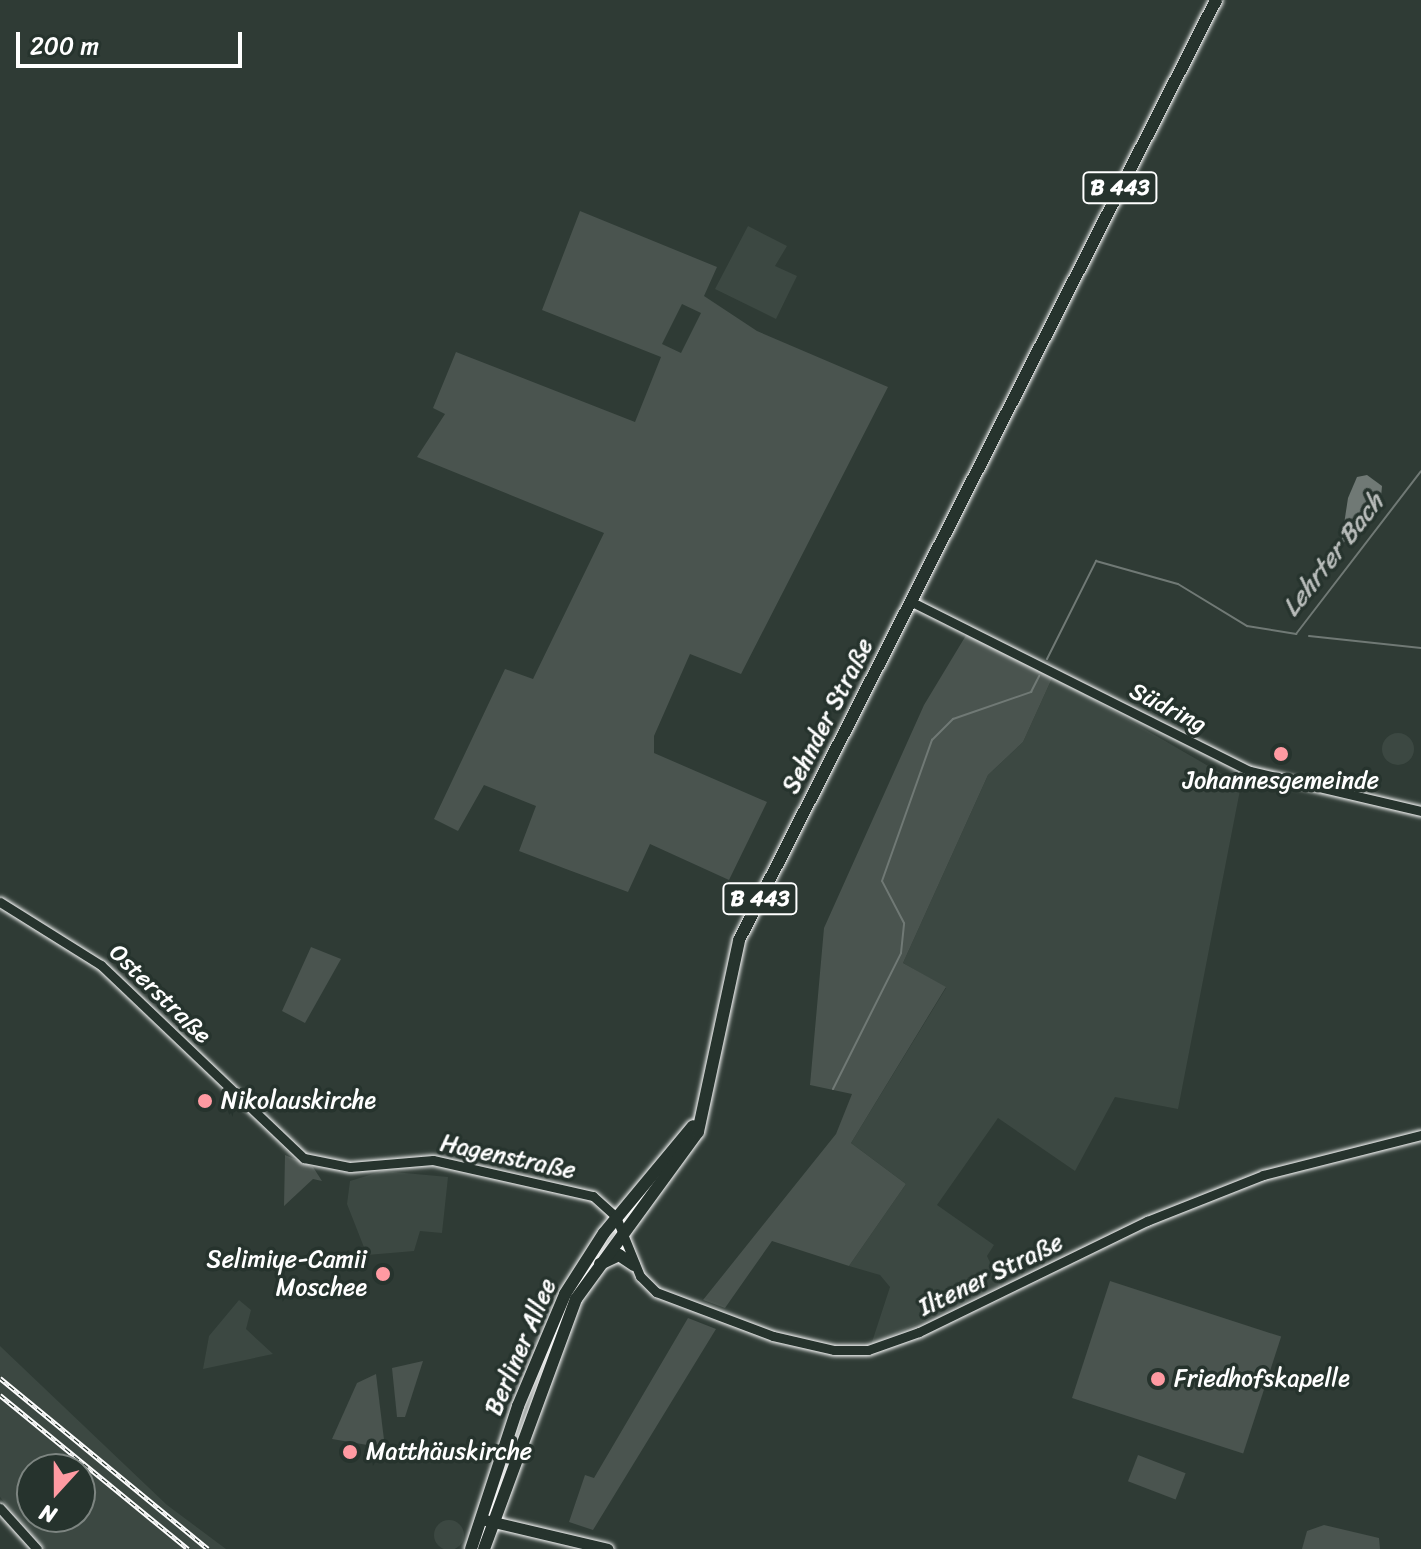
<!DOCTYPE html>
<meta charset="utf-8">
<style>
body{margin:0}
#map{position:relative;width:1421px;height:1549px;overflow:hidden;background:#2f3b35;font-family:Sriracha,sans-serif}
div>[style]{position:absolute}
.built>*{inset:0;background:#3c4842}
.round{border-radius:50%}
.green>*{inset:0;background:#4a544f;transform-origin:0 0}
.water>*{inset:0;background:#707975}
.stream>*{height:2px;margin:-1px;padding:0 1px;transform-origin:1px;border-radius:1px;background:#707975}
.roads{filter:drop-shadow(0 0 2px #fff) drop-shadow(0 0 2px #fff)}
.tertiary>*{height:9px;margin:-4.5px;padding:0 4.5px;transform-origin:4.5px;border-radius:4.5px;background:#26332d}
.secondary>*{height:11px;margin:-5.5px;padding:0 5.5px;transform-origin:5.5px;border-radius:5.5px;background:#26332d}
.primary>*{height:12px;margin:-6px;padding:0 6px;transform-origin:6px;border-radius:6px;background:#26332d}
.rail>*{height:5px;margin-top:-2.5px;transform-origin:0;background:repeating-linear-gradient(90deg,#26332d 0 6px,#fff 0 12px);box-sizing:border-box;border-block:2px solid #fff}
.dots>*{width:22px;height:22px;translate:-50% -50%;box-sizing:border-box;border:4px solid #26332d;border-radius:50%}
span{translate:-50% -50%;white-space:nowrap;text-align:center;line-height:1.15;-webkit-text-stroke:7px #26332d;paint-order:stroke}
.shield-label span{padding:2px 6px;background:#26332d;border:2px solid;border-radius:6px;-webkit-text-stroke-width:0}
.shield-label{font-size:22px;color:#fff;font-weight:700}
.street-label{font-size:24px;color:#fff}
.poi-label{font-size:24px;color:#fff}
.left{translate:0 -50%;text-align:left}
.right{translate:-100% -50%;text-align:right}
.water-label{font-size:26px;color:#b8bcba;font-style:italic}
.north{position:absolute;left:16px;top:1453px;width:80px;height:80px;box-sizing:border-box;background:#26332d;border:2px solid #7d8581;border-radius:50%;rotate:201deg;font-size:22px;font-weight:700;line-height:32px;text-align:center;color:#fff}
.north::after{content:'';display:block;margin:auto;width:28px;height:36px;background:#ff9aa2;clip-path:polygon(50% 0,100% 100%,50% 72%,0 100%)}
.scale{position:absolute;left:16px;top:32px;width:226px;height:36px;box-sizing:border-box;border:4px solid #fff;border-top:0;padding-left:10px;font-size:24px;line-height:28px;white-space:nowrap;color:#fff;-webkit-text-stroke:6px #26332d;paint-order:stroke}
</style>
<div id="map">
<div class="built">
<div style="clip-path:polygon(748px 226px,787px 246px,775px 266px,797px 276px,776px 319px,715px 289px)"></div>
<div style="clip-path:polygon(1053px 676px,1241px 785px,1178px 1109px,1115px 1097px,1075px 1171px,998px 1118px,937px 1205px,994px 1245px,987px 1256px,1001px 1286px,871px 1345px,890px 1287px,880px 1275px,849px 1266px,906px 1184px,851px 1143px,946px 988px,903px 963px,988px 775px,1023px 742px)"></div>
<div class="round" style="left:1382px;top:733px;width:32px;height:32px"></div>
<div style="clip-path:polygon(383px 1171px,448px 1177px,442px 1233px,420px 1231px,414px 1251px,367px 1255px,347px 1204px,350px 1181px)"></div>
<div style="clip-path:polygon(239px 1300px,251px 1310px,246px 1329px,273px 1354px,203px 1369px,209px 1336px)"></div>
<div style="clip-path:polygon(evenodd,0 1346px,167px 1505px,226px 1549px,45px 1549px,0 1497px,0 1346px,32px 1469px,80px 1469px,80px 1517px,32px 1517px,32px 1469px)"></div>
<div class="round" style="left:434px;top:1520px;width:30px;height:30px"></div>
</div>
<div class="green">
<div style="clip-path:polygon(evenodd,580px 211px,717px 267px,704px 296px,757px 331px,888px 387px,741px 674px,690px 654px,654px 736px,654px 753px,767px 802px,729px 880px,650px 844px,628px 892px,566px 869px,519px 851px,536px 806px,484px 785px,458px 831px,434px 819px,505px 669px,533px 679px,604px 533px,417px 457px,445px 414px,433px 408px,456px 352px,635px 422px,661px 357px,542px 310px,580px 211px,682px 304px,701px 313px,681px 353px,662px 344px,682px 304px)"></div>
<div style="clip-path:polygon(968px 632px,1053px 676px,1023px 742px,988px 775px,903px 963px,946px 987px,851px 1143px,906px 1184px,849px 1266px,772px 1241px,725px 1308px,703px 1300px,836px 1134px,852px 1094px,810px 1085px,824px 928px,924px 705px)"></div>
<div style="clip-path:polygon(311px 947px,341px 959px,305px 1023px,282px 1011px)"></div>
<div style="clip-path:polygon(285px 1155px,313px 1167px,322px 1181px,313px 1179px,284px 1206px)"></div>
<div style="left:1110px;top:1281px;width:180px;height:123px;rotate:18deg"></div>
<div style="clip-path:polygon(688px 1318px,716px 1329px,593px 1530px,569px 1522px,585px 1475px,594px 1478px)"></div>
<div style="clip-path:polygon(423px 1361px,405px 1417px,397px 1417px,392px 1368px)"></div>
<div style="clip-path:polygon(376px 1374px,385px 1448px,332px 1439px,357px 1383px)"></div>
<div style="left:1138px;top:1455px;width:51px;height:28px;rotate:21deg"></div>
<div style="clip-path:polygon(1324px 1525px,1379px 1538px,1380px 1549px,1302px 1549px,1307px 1531px)"></div>
</div>
<div class="water">
<div style="clip-path:polygon(1367px 475px,1382px 486px,1381px 497px,1358px 534px,1341px 544px,1348px 498px,1357px 477px)"></div>
</div>
<div class="stream">
<div style="left:1309px;top:636px;width:113px;rotate:6.1deg"></div>
<div style="left:1047px;top:659px;width:110px;rotate:-63.4deg"></div>
<div style="left:1096px;top:561px;width:85px;rotate:15.7deg"></div>
<div style="left:1178px;top:584px;width:81px;rotate:31.3deg"></div>
<div style="left:1247px;top:626px;width:50px;rotate:9.3deg"></div>
<div style="left:1296px;top:634px;width:205px;rotate:-52.5deg"></div>
<div style="left:833px;top:1089px;width:152px;rotate:-63.4deg"></div>
<div style="left:901px;top:953px;width:30px;rotate:-84deg"></div>
<div style="left:904px;top:923px;width:47px;rotate:-117.6deg"></div>
<div style="left:882px;top:881px;width:150px;rotate:-70.5deg"></div>
<div style="left:932px;top:740px;width:30px;rotate:-45deg"></div>
<div style="left:953px;top:719px;width:83px;rotate:-19.1deg"></div>
<div style="left:1031px;top:692px;width:18px;rotate:-63deg"></div>
</div>
<div class="roads">
<div class="tertiary">
<div style="left:912px;top:602px;width:378px;rotate:26.6deg"></div>
<div style="left:1250px;top:771px;width:176px;rotate:13.2deg"></div>
<div style="left:0;top:902px;width:119px;rotate:32deg"></div>
<div style="left:101px;top:965px;width:280px;rotate:43.6deg"></div>
<div style="left:304px;top:1158px;width:47px;rotate:11.1deg"></div>
<div style="left:350px;top:1167px;width:83px;rotate:-4.8deg"></div>
<div style="left:433px;top:1160px;width:164px;rotate:12.7deg"></div>
<div style="left:593px;top:1196px;width:31px;rotate:42deg"></div>
<div style="left:616px;top:1217px;width:64px;rotate:67.9deg"></div>
<div style="left:640px;top:1276px;width:23px;rotate:45deg"></div>
<div style="left:656px;top:1292px;width:125px;rotate:20.6deg"></div>
<div style="left:773px;top:1336px;width:63px;rotate:12.9deg"></div>
<div style="left:834px;top:1350px;width:34px"></div>
<div style="left:868px;top:1350px;width:54px;rotate:-19.4deg"></div>
<div style="left:919px;top:1332px;width:254px;rotate:-26deg"></div>
<div style="left:1147px;top:1221px;width:125px;rotate:-21.6deg"></div>
<div style="left:1263px;top:1175px;width:163px;rotate:-14.2deg"></div>
<div style="left:0;top:1508px;width:55px;rotate:47.9deg"></div>
</div>
<div class="secondary">
<div style="left:481px;top:1519px;width:130px;rotate:13.3deg"></div>
</div>
<div class="primary">
<div style="left:600px;top:1264px;width:21px;rotate:-25deg"></div>
<div style="left:619px;top:1255px;width:18px;rotate:34deg"></div>
<div style="left:471px;top:1549px;width:151px;rotate:-71.8deg"></div>
<div style="left:518px;top:1406px;width:121px;rotate:-67.2deg"></div>
<div style="left:565px;top:1294px;width:72px;rotate:-57.4deg"></div>
<div style="left:604px;top:1233px;width:139px;rotate:-50.2deg"></div>
<div style="left:484px;top:1549px;width:266px;rotate:-69.8deg"></div>
<div style="left:576px;top:1299px;width:207px;rotate:-53.9deg"></div>
<div style="left:698px;top:1132px;width:196px;rotate:-77.9deg"></div>
<div style="left:739px;top:940px;width:1054px;rotate:-63.09deg"></div>
</div>
</div>
<div class="rail">
<div style="left:0;top:1378px;width:269px;rotate:39.4deg"></div>
<div style="left:0;top:1395px;width:243px;rotate:39.3deg"></div>
</div>
<div class="dots">
<div style="left:1281px;top:754px;background:#ff9aa2"></div>
<div style="left:205px;top:1101px;background:#ff9aa2"></div>
<div style="left:383px;top:1274px;background:#ff9aa2"></div>
<div style="left:1158px;top:1379px;background:#ff9aa2"></div>
<div style="left:350px;top:1452px;background:#ff9aa2"></div>
</div>
<div class="shield-label">
<span style="left:1120px;top:188px">B 443</span>
<span style="left:760px;top:899px">B 443</span>
</div>
<div class="street-label">
<span style="left:1168px;top:708px;rotate:27deg">Südring</span>
<span style="left:828px;top:716px;rotate:-63deg">Sehnder Straße</span>
<span style="left:160px;top:994px;rotate:44deg">Osterstraße</span>
<span style="left:508px;top:1157px;rotate:12deg">Hagenstraße</span>
<span style="left:991px;top:1275px;rotate:-26deg">Iltener Straße</span>
<span style="left:521px;top:1347px;rotate:-67deg">Berliner Allee</span>
</div>
<div class="poi-label">
<span style="left:1281px;top:781px">Johannesgemeinde</span>
<span class="left" style="left:221px;top:1101px">Nikolauskirche</span>
<span class="right" style="left:367px;top:1274px">Selimiye-Camii<br>Moschee</span>
<span class="left" style="left:1174px;top:1379px">Friedhofskapelle</span>
<span class="left" style="left:366px;top:1452px">Matthäuskirche</span>
</div>
<div class="water-label">
<span style="left:1333px;top:555px;rotate:-52deg">Lehrter Bach</span>
</div>
<div class="north">N</div>
<div class="scale">200 m</div>
</div>
